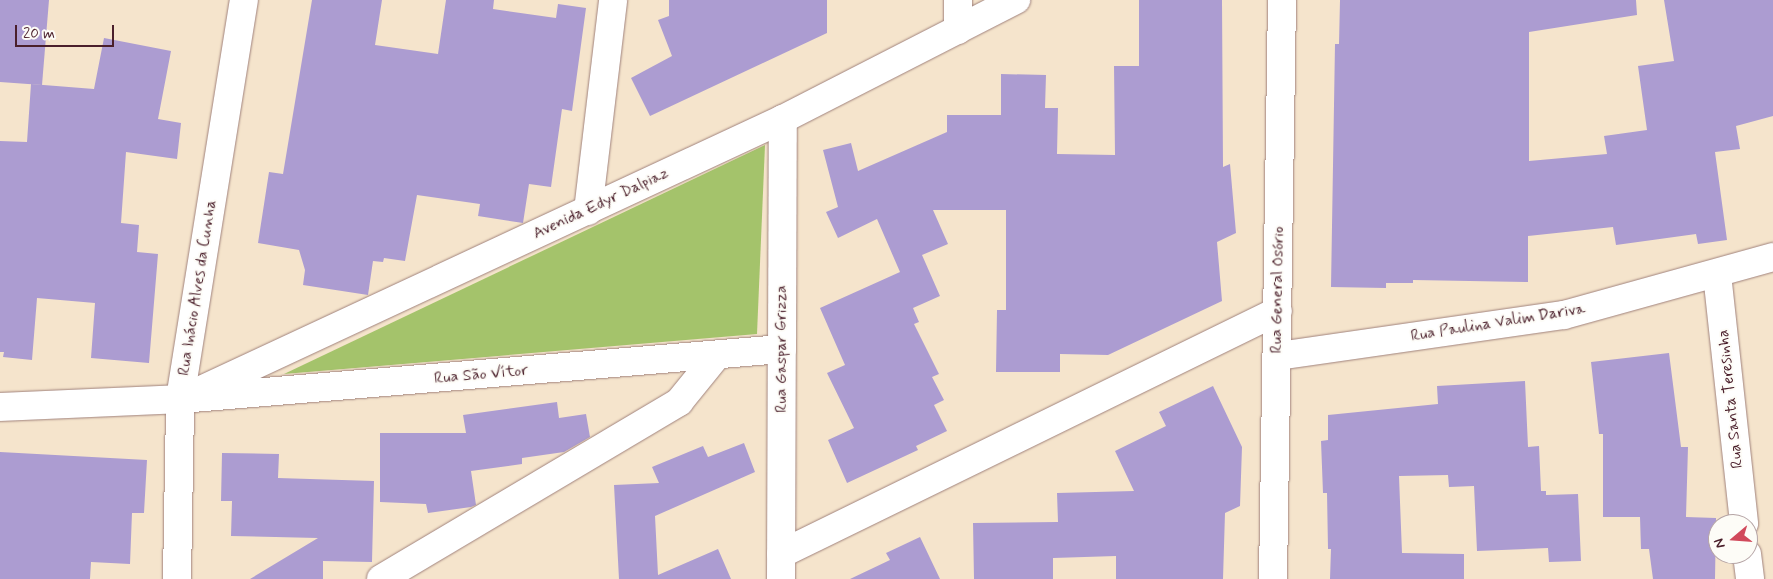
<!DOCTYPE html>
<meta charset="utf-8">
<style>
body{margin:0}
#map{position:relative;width:1773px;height:579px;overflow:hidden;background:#f5e4cc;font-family:Mynerve,sans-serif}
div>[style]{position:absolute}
.green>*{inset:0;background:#a4c36b}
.building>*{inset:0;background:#ac9cd1}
.roads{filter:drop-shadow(0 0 1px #a0827c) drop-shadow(0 0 1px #a0827c)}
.street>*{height:28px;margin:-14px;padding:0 14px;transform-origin:14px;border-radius:14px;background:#fff}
.secondary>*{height:28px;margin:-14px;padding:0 14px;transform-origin:14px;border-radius:14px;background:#fff}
span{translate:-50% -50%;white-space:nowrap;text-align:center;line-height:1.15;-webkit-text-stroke:4px #fdfcf7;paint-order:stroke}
.street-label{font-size:16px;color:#4a1f2b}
.north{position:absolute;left:1708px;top:514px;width:50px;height:50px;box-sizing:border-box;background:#fdfcf7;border:1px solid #b5a4a5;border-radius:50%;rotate:252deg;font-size:14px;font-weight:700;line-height:20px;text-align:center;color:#4a1f2b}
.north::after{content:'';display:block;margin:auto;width:18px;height:22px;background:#d1495b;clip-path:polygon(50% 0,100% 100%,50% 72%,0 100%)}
.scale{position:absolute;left:15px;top:25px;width:99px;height:22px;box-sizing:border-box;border:2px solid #4a1f2b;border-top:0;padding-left:6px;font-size:15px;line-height:18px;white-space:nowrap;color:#4a1f2b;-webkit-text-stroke:4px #fdfcf7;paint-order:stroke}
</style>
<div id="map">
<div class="green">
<div style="clip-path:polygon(765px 145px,757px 334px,284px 374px)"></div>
</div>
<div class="building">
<div style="clip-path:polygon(0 0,49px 0,42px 85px,0 82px)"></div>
<div style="clip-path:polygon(312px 0,382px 0,375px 45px,438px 54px,446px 0,494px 0,493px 9px,556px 18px,558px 4px,586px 8px,572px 111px,562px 109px,551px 187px,529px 184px,523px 223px,478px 216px,480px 204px,417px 195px,405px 261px,384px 258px,383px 262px,373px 261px,368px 295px,303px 285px,305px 270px,299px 250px,258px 243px,269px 172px,283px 174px)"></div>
<div style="clip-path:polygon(669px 0,827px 0,827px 33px,650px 116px,631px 78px,672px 56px,658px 20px,669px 16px)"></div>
<div style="clip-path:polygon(1139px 0,1222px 0,1223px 167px,1230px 164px,1236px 233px,1217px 242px,1222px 301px,1108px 355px,1060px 354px,1060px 372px,996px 372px,997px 310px,1006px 310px,1006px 210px,933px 210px,948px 244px,922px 255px,940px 296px,913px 308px,919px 322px,914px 324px,939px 374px,932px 377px,944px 400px,934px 405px,947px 431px,916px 446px,918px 450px,847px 483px,828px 440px,854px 428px,827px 373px,845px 365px,820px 308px,900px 272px,877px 219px,838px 238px,826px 212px,838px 207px,823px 150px,851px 143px,858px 171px,947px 132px,947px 115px,1001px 115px,1001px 74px,1046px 75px,1045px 108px,1058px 108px,1057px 154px,1115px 155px,1114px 66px,1139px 66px)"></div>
<div style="clip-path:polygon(1340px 0,1636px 0,1637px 15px,1529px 32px,1529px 161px,1607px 154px,1604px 136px,1647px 130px,1638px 66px,1674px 61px,1664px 0,1773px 0,1773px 116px,1736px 126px,1740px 149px,1715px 152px,1727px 240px,1698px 244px,1696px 234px,1616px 245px,1613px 227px,1528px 236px,1528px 282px,1413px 280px,1413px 283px,1386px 283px,1386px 288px,1331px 287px,1335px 44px,1339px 44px)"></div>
<div style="clip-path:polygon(104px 38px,171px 51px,158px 119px,181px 123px,177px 159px,126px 152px,121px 223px,139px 225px,137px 252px,158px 254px,149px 363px,91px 358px,95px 303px,37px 298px,32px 360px,3px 357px,4px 352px,0 352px,0 141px,27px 142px,31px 84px,94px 89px)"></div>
<div style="clip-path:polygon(1669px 353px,1681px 447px,1688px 447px,1686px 517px,1716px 518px,1715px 579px,1653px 579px,1649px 549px,1641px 549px,1640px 517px,1603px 517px,1603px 434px,1599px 434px,1591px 362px)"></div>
<div style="clip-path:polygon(1525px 381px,1528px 447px,1539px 446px,1541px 491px,1546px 491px,1546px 495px,1578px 494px,1581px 561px,1549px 562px,1548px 548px,1477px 551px,1474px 486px,1449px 487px,1448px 475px,1399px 476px,1402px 553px,1464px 554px,1464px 579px,1330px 579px,1331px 549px,1328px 549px,1327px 493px,1323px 493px,1321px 441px,1328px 440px,1328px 415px,1438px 404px,1437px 386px)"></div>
<div style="clip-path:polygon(1213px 386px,1242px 447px,1240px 506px,1225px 513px,1223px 579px,1116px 579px,1116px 556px,1053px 558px,1053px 579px,974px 579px,973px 523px,1058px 522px,1057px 493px,1134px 491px,1115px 451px,1166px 426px,1159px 412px)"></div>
<div style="clip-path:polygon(557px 402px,559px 418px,586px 414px,590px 437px,564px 452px,522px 458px,522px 464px,471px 471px,476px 505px,471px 507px,428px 513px,426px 504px,380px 502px,380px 433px,466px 433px,463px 415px)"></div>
<div style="clip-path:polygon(744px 443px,755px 472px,655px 516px,658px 575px,718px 549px,731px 579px,619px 579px,614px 485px,659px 483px,652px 467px,703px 446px,708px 457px)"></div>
<div style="clip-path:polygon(0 452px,147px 460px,144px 513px,132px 513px,130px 564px,91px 562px,90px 579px,0 579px)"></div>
<div style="clip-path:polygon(222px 453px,279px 454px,278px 478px,374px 481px,372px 562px,323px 561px,323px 579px,250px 579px,318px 538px,231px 536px,232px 501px,221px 501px)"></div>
<div style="clip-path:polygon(920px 537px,940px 579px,850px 579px,890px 560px,886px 553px)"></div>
</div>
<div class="roads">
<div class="street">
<div style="left:958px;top:0;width:30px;rotate:90deg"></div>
<div style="left:588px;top:211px;width:212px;rotate:-83.2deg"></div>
<div style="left:1717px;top:274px;width:251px;rotate:83.8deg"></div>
<div style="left:1278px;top:356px;width:289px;rotate:-8.2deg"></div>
<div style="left:1564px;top:315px;width:217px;rotate:-15.5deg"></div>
<div style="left:781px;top:554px;width:553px;rotate:-26.06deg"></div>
<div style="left:1747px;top:554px;width:25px;rotate:83deg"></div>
<div style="left:177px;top:579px;width:180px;rotate:-89deg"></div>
<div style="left:180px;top:399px;width:404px;rotate:-80.9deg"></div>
<div style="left:381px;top:579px;width:347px;rotate:-30.7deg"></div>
<div style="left:679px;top:402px;width:60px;rotate:-51deg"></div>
<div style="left:781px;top:579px;width:230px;rotate:-89.8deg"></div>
</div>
<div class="secondary">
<div style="left:197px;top:392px;width:646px;rotate:-24.98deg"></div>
<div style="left:783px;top:119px;width:262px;rotate:-27.1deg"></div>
<div style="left:0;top:407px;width:180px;rotate:-2.5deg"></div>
<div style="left:180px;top:399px;width:604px;rotate:-4.75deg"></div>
<div style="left:782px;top:349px;width:230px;rotate:-89.8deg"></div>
<div style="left:1273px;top:579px;width:579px;rotate:-89.11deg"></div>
</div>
</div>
<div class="street-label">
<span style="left:601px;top:204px;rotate:-25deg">Avenida Edyr Dalpiaz</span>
<span style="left:198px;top:288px;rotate:-81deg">Rua Inácio Alves da Cunha</span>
<span style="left:1278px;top:290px;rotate:-89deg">Rua General Osório</span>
<span style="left:1498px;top:323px;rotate:-9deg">Rua Paulina Valim Dariva</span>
<span style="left:782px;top:349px;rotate:-90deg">Rua Gaspar Grizza</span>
<span style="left:481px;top:375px;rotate:-5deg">Rua São Vítor</span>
<span style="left:1731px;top:399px;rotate:-96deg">Rua Santa Teresinha</span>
</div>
<div class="north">N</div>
<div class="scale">20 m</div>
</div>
